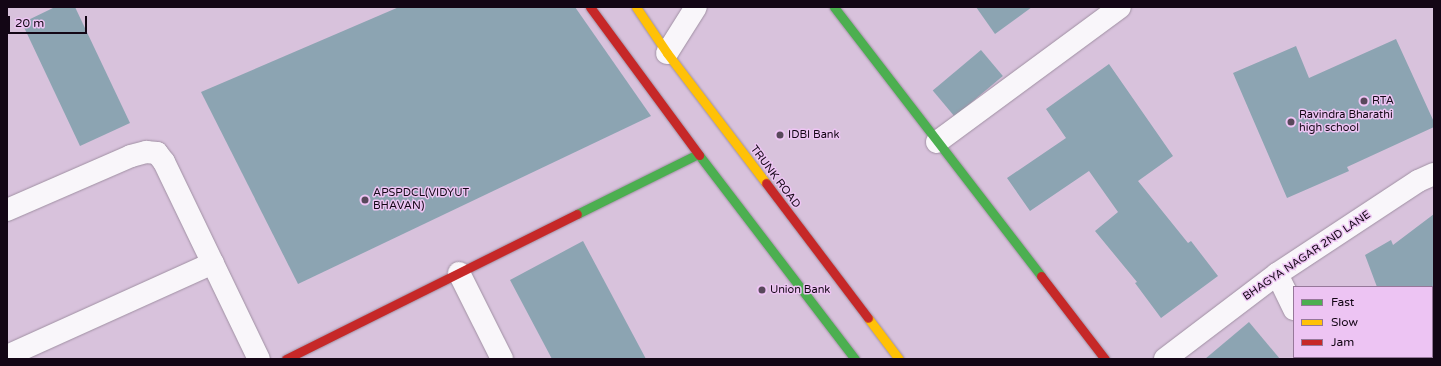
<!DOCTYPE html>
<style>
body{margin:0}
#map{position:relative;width:1441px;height:366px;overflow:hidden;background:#d8c2dc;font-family:"Varela Round",sans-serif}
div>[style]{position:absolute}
.building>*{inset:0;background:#8ca4b2;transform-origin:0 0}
.roads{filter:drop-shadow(0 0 1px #a090a3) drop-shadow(0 0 1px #a090a3)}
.street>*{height:22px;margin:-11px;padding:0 11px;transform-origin:11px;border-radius:11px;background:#f9f6fa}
.fast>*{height:9px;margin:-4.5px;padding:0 4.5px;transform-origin:4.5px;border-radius:4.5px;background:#4caf50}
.slow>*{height:9px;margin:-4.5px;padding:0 4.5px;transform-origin:4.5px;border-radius:4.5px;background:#ffc107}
.jam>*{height:9px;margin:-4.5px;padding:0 4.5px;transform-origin:4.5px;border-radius:4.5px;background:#c62828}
.dots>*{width:11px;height:11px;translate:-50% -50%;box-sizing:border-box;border:2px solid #edc4f3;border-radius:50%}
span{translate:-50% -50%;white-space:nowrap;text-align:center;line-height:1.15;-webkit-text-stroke:3px #edc4f3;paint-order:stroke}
.poi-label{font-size:11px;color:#130615}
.left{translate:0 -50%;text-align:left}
.street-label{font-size:11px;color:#130615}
.frame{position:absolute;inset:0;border:8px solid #130615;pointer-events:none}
.legend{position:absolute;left:1293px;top:286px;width:140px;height:72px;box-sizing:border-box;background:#edc4f3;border:1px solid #96789a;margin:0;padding:5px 7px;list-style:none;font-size:12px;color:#130615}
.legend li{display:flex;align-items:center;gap:8px;height:20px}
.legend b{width:20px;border:1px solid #96789a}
.scale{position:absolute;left:8px;top:16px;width:79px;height:18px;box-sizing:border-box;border:2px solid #130615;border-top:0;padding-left:5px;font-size:12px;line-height:14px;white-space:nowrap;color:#130615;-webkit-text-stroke:3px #edc4f3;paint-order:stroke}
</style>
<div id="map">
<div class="building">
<div style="clip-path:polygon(55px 7px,75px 7px,130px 123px,80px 146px,22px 23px)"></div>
<div style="clip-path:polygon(399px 7px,575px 7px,651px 116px,298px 284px,201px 92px)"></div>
<div style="clip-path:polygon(976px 7px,1032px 7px,995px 34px)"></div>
<div style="clip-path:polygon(1396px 39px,1434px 122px,1434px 127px,1347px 167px,1349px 171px,1287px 198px,1233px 73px,1296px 46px,1309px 78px)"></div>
<div style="left:981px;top:50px;width:34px;height:63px;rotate:50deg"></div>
<div style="clip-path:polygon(1109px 64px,1173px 156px,1138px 181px,1188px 243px,1191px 241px,1218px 276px,1161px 318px,1135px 283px,1137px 282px,1095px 231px,1118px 212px,1089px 171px,1030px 211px,1007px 178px,1066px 138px,1046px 109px)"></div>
<div style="clip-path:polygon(1434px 214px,1434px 287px,1377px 287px,1365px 255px,1391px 240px,1393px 245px)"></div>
<div style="clip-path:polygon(583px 241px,646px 359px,552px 359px,510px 280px)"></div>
<div style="clip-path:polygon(1249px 322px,1280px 359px,1205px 359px)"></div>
</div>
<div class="roads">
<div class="street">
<div style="left:667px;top:53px;width:54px;rotate:-57.8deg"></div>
<div style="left:937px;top:142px;width:227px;rotate:-36.4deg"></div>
<div style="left:7px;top:210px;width:135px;rotate:-23.5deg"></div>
<div style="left:131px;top:156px;width:16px;rotate:-15deg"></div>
<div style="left:146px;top:152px;width:11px;rotate:5deg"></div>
<div style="left:157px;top:153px;width:11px;rotate:52deg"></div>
<div style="left:164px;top:162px;width:219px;rotate:64.3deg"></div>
<div style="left:459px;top:273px;width:96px;rotate:63.4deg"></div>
<div style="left:1277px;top:274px;width:39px;rotate:64deg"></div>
<div style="left:7px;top:356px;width:226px;rotate:-24.3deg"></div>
<div style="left:1318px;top:357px;width:2px;rotate:63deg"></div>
<div style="left:1165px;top:359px;width:141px;rotate:-37.2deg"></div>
<div style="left:1277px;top:274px;width:169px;rotate:-33.4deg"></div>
<div style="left:1418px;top:181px;width:17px;rotate:-24deg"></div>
</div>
<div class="fast">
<div style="left:834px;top:7px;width:339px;rotate:52.4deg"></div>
<div style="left:699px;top:155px;width:257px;rotate:52.6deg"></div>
<div style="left:577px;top:214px;width:135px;rotate:-26.4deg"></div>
</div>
<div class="slow">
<div style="left:636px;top:7px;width:55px;rotate:56deg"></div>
<div style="left:667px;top:53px;width:163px;rotate:52.7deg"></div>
<div style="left:868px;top:318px;width:51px;rotate:52.9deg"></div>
</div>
<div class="jam">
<div style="left:590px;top:7px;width:184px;rotate:53.6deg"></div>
<div style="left:766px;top:183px;width:169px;rotate:52.9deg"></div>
<div style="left:1041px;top:276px;width:105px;rotate:52.4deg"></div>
<div style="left:286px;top:359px;width:325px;rotate:-26.5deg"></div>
</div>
</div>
<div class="dots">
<div style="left:1364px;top:101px;background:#58485b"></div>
<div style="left:1291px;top:122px;background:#58485b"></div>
<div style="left:780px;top:135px;background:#58485b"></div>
<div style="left:365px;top:200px;background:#58485b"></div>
<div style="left:762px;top:290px;background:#58485b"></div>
</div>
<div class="poi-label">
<span class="left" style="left:1372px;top:101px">RTA</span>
<span class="left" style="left:1299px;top:122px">Ravindra Bharathi<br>high school</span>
<span class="left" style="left:788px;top:135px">IDBI Bank</span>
<span class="left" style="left:373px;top:200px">APSPDCL(VIDYUT<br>BHAVAN)</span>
<span class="left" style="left:770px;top:290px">Union Bank</span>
</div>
<div class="street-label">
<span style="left:775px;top:177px;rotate:53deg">TRUNK ROAD</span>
<span style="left:1307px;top:256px;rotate:-34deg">BHAGYA NAGAR 2ND LANE</span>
</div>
<div class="frame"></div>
<ul class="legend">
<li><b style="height:5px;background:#4caf50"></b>Fast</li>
<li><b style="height:5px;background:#ffc107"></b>Slow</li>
<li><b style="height:5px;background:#c62828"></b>Jam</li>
</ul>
<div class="scale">20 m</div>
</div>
